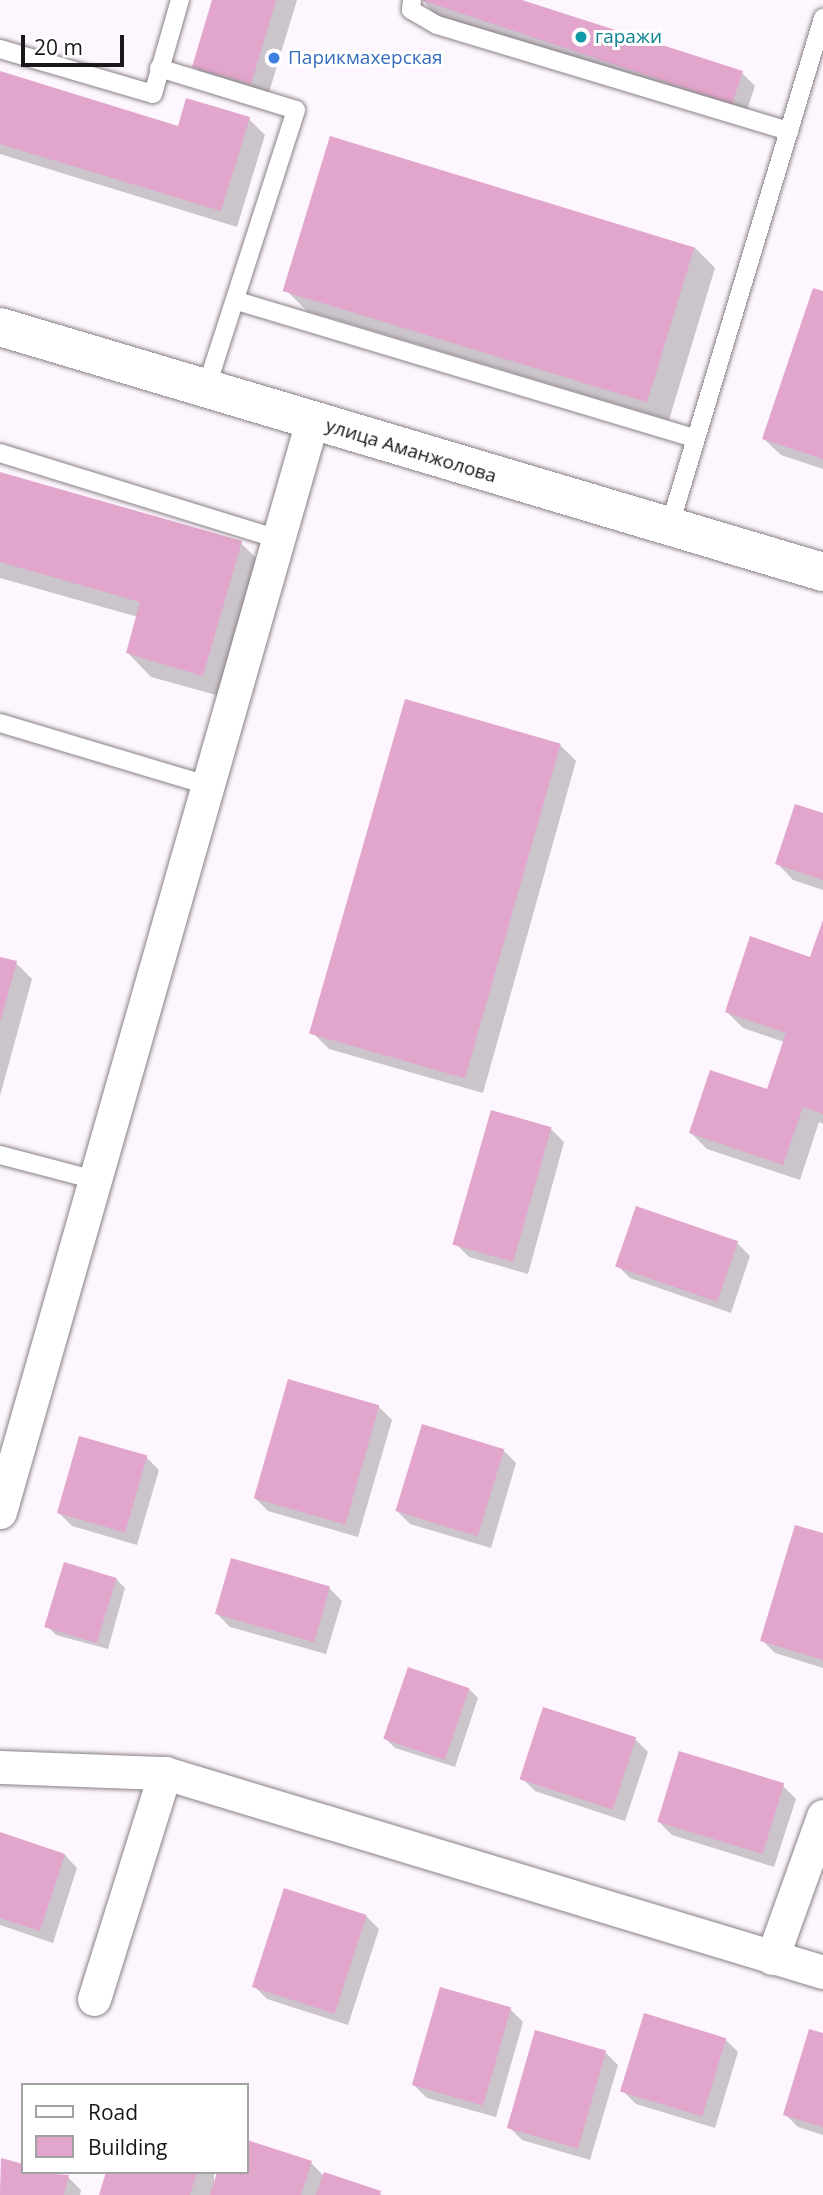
<!DOCTYPE html>
<meta charset="utf-8">
<style>
body{margin:0}
#map{position:relative;width:823px;height:2195px;overflow:hidden;background:#fef6fe;font-family:"Open Sans",sans-serif}
div>[style]{position:absolute}
.shadow>*{inset:0;background:#0003;transform-origin:0 0}
.building>*{inset:0;background:#e2a5cb;transform-origin:0 0}
.roads{filter:drop-shadow(0 0 2px #888087) drop-shadow(0 0 2px #888087)}
.lane>*{height:18px;margin:-9px;padding:0 9px;transform-origin:9px;border-radius:9px;background:#fff}
.street>*{height:33px;margin:-16.5px;padding:0 16.5px;transform-origin:16.5px;border-radius:16.5px;background:#fff}
.secondary>*{height:38px;margin:-19px;padding:0 19px;transform-origin:19px;border-radius:19px;background:#fff}
.dots>*{width:19px;height:19px;translate:-50% -50%;box-sizing:border-box;border:4px solid #fff;border-radius:50%}
span{translate:-50% -50%;white-space:nowrap;text-align:center;line-height:1.15;-webkit-text-stroke:6px #fff;paint-order:stroke}
.culture-label{font-size:19px;color:#0d838f}
.left{translate:0 -50%;text-align:left}
.shop-label{font-size:19px;color:#366cbe}
.street-label{font-size:19px;color:#1a171a}
.legend{position:absolute;left:21px;top:2083px;width:228px;height:91px;box-sizing:border-box;background:#fff;border:2px solid #a3a2a3;margin:0;padding:9px 12px;list-style:none;font-size:21px;color:#1a171a}
.legend li{display:flex;align-items:center;gap:14px;height:35px}
.legend b{width:35px;border:2px solid #a3a2a3}
.scale{position:absolute;left:21px;top:35px;width:103px;height:32px;box-sizing:border-box;border:4px solid #1a171a;border-top:0;padding-left:9px;font-size:21px;line-height:24px;white-space:nowrap;color:#1a171a;-webkit-text-stroke:5px #fff;paint-order:stroke}
</style>
<div id="map">
<div class="shadow">
<div style="clip-path:polygon(214px 0,297px 0,267px 99px,211px 82px,194px 66px)"></div>
<div style="clip-path:polygon(423px 0,516px 0,742px 73px,755px 86px,745px 116px,435px 15px)"></div>
<div style="clip-path:polygon(0 73px,179px 128px,249px 119px,265px 135px,237px 227px,0 154px)"></div>
<div style="clip-path:polygon(694px 247px,715px 268px,669px 420px,307px 311px,286px 290px)"></div>
<div style="clip-path:polygon(823px 293px,823px 469px,781px 455px,764px 439px)"></div>
<div style="clip-path:polygon(0 473px,241px 543px,264px 566px,227px 698px,151px 677px,128px 653px,138px 617px,0 578px)"></div>
<div style="clip-path:polygon(560px 745px,576px 761px,483px 1093px,329px 1049px,313px 1033px)"></div>
<div style="clip-path:polygon(823px 815px,823px 890px,793px 880px,777px 863px)"></div>
<div style="clip-path:polygon(823px 924px,823px 1124px,819px 1122px,800px 1180px,707px 1149px,691px 1133px,768px 1092px,784px 1042px,743px 1028px,727px 1012px,811px 959px)"></div>
<div style="clip-path:polygon(0 959px,16px 963px,32px 979px,0 1096px)"></div>
<div style="clip-path:polygon(551px 1129px,564px 1142px,528px 1274px,469px 1257px,456px 1244px)"></div>
<div style="clip-path:polygon(737px 1243px,750px 1256px,731px 1313px,630px 1278px,617px 1265px)"></div>
<div style="clip-path:polygon(289px 1381px,379px 1407px,392px 1420px,358px 1537px,268px 1511px,255px 1498px)"></div>
<div style="clip-path:polygon(503px 1450px,516px 1463px,491px 1548px,410px 1524px,397px 1511px)"></div>
<div style="clip-path:polygon(146px 1457px,159px 1470px,137px 1545px,72px 1526px,59px 1513px)"></div>
<div style="clip-path:polygon(823px 1535px,823px 1668px,775px 1653px,762px 1640px)"></div>
<div style="clip-path:polygon(116px 1579px,125px 1588px,108px 1649px,56px 1635px,47px 1626px)"></div>
<div style="clip-path:polygon(329px 1588px,342px 1601px,326px 1654px,230px 1627px,217px 1614px)"></div>
<div style="clip-path:polygon(469px 1689px,478px 1698px,455px 1767px,395px 1748px,386px 1739px)"></div>
<div style="clip-path:polygon(635px 1739px,648px 1752px,625px 1821px,535px 1791px,522px 1778px)"></div>
<div style="clip-path:polygon(783px 1786px,796px 1799px,774px 1867px,672px 1835px,659px 1822px)"></div>
<div style="clip-path:polygon(0 1834px,65px 1855px,77px 1868px,53px 1943px,0 1925px)"></div>
<div style="clip-path:polygon(366px 1916px,379px 1929px,348px 2025px,267px 1999px,254px 1986px)"></div>
<div style="clip-path:polygon(510px 2009px,523px 2022px,496px 2117px,427px 2098px,414px 2085px)"></div>
<div style="clip-path:polygon(823px 2035px,823px 2135px,798px 2127px,785px 2114px)"></div>
<div style="clip-path:polygon(725px 2039px,738px 2052px,715px 2128px,636px 2104px,623px 2091px)"></div>
<div style="clip-path:polygon(605px 2052px,618px 2065px,590px 2160px,522px 2140px,509px 2127px)"></div>
<div style="clip-path:polygon(247px 2142px,311px 2163px,324px 2176px,383px 2195px,212px 2195px,247px 2172px)"></div>
<div style="clip-path:polygon(2px 2160px,23px 2172px,68px 2177px,81px 2190px,80px 2195px,0 2195px)"></div>
<div style="left:108px;top:2172px;width:106px;height:24px"></div>
</div>
<div class="building">
<div style="clip-path:polygon(212px 0,276px 0,251px 84px,192px 67px)"></div>
<div style="clip-path:polygon(421px 0,522px 0,743px 71px,732px 104px)"></div>
<div style="clip-path:polygon(0 71px,178px 126px,186px 98px,250px 117px,221px 211px,0 144px)"></div>
<div style="left:330px;top:136px;width:381px;height:162px;rotate:17deg"></div>
<div style="clip-path:polygon(813px 288px,823px 291px,823px 459px,762px 439px)"></div>
<div style="clip-path:polygon(0 472px,242px 541px,203px 676px,126px 653px,140px 602px,0 562px)"></div>
<div style="left:405px;top:699px;width:162px;height:348px;rotate:16deg"></div>
<div style="clip-path:polygon(795px 804px,823px 813px,823px 880px,775px 864px)"></div>
<div style="clip-path:polygon(823px 920px,823px 1114px,803px 1107px,783px 1165px,689px 1133px,710px 1070px,767px 1089px,786px 1033px,725px 1012px,750px 936px,810px 957px)"></div>
<div style="clip-path:polygon(0 957px,17px 961px,1px 1019px,0 1019px)"></div>
<div style="left:491px;top:1110px;width:63px;height:140px;rotate:16deg"></div>
<div style="left:636px;top:1206px;width:108px;height:64px;rotate:19deg"></div>
<div style="left:288px;top:1379px;width:95px;height:124px;rotate:16deg"></div>
<div style="left:422px;top:1424px;width:86px;height:91px;rotate:17deg"></div>
<div style="left:79px;top:1436px;width:71px;height:80px;rotate:16deg"></div>
<div style="clip-path:polygon(795px 1525px,823px 1533px,823px 1660px,760px 1641px)"></div>
<div style="left:231px;top:1558px;width:103px;height:58px;rotate:16deg"></div>
<div style="left:64px;top:1562px;width:55px;height:68px;rotate:17deg"></div>
<div style="left:408px;top:1667px;width:65px;height:76px;rotate:19deg"></div>
<div style="left:543px;top:1707px;width:98px;height:76px;rotate:18deg"></div>
<div style="left:679px;top:1751px;width:110px;height:74px;rotate:17deg"></div>
<div style="clip-path:polygon(0 1832px,65px 1854px,40px 1931px,0 1918px)"></div>
<div style="left:284px;top:1888px;width:87px;height:104px;rotate:18deg"></div>
<div style="left:440px;top:1987px;width:74px;height:102px;rotate:16deg"></div>
<div style="left:644px;top:2013px;width:86px;height:82px;rotate:17deg"></div>
<div style="clip-path:polygon(809px 2029px,823px 2033px,823px 2127px,783px 2115px)"></div>
<div style="left:535px;top:2030px;width:74px;height:102px;rotate:16deg"></div>
<div style="clip-path:polygon(247px 2140px,312px 2161px,301px 2195px,210px 2195px,217px 2172px,247px 2172px)"></div>
<div style="clip-path:polygon(1px 2158px,23px 2164px,23px 2172px,69px 2175px,64px 2195px,0 2195px)"></div>
<div style="clip-path:polygon(106px 2172px,197px 2172px,190px 2195px,99px 2195px)"></div>
<div style="clip-path:polygon(324px 2172px,381px 2191px,380px 2195px,316px 2195px)"></div>
</div>
<div class="roads">
<div class="lane">
<div style="left:412px;top:0;width:10px;rotate:96deg"></div>
<div style="left:411px;top:10px;width:30px;rotate:30deg"></div>
<div style="left:437px;top:25px;width:368px;rotate:16.8deg"></div>
<div style="left:0;top:49px;width:159px;rotate:16.4deg"></div>
<div style="left:153px;top:94px;width:98px;rotate:-74deg"></div>
<div style="left:159px;top:68px;width:143px;rotate:17deg"></div>
<div style="left:296px;top:110px;width:292px;rotate:107.9deg"></div>
<div style="left:237px;top:301px;width:478px;rotate:16.7deg"></div>
<div style="left:0;top:453px;width:291px;rotate:17.2deg"></div>
<div style="left:669px;top:528px;width:533px;rotate:-73.2deg"></div>
<div style="left:0;top:723px;width:216px;rotate:16.7deg"></div>
<div style="left:0;top:1155px;width:98px;rotate:14.7deg"></div>
</div>
<div class="street">
<div style="left:0;top:1512px;width:1135px;rotate:-74.04deg"></div>
<div style="left:0;top:1767px;width:165px;rotate:2.1deg"></div>
<div style="left:772px;top:1958px;width:151px;rotate:-70.2deg"></div>
<div style="left:94px;top:1999px;width:237px;rotate:-72.6deg"></div>
<div style="left:165px;top:1773px;width:687px;rotate:16.83deg"></div>
</div>
<div class="secondary">
<div style="left:0;top:327px;width:859px;rotate:16.58deg"></div>
</div>
</div>
<div class="dots">
<div style="left:581px;top:37px;background:#0f9aa8"></div>
<div style="left:274px;top:58px;background:#3f7fe0"></div>
</div>
<div class="culture-label">
<span class="left" style="left:595px;top:37px">гаражи</span>
</div>
<div class="shop-label">
<span class="left" style="left:288px;top:58px">Парикмахерская</span>
</div>
<div class="street-label">
<span style="left:411px;top:451px;rotate:17deg">улица Аманжолова</span>
</div>
<ul class="legend">
<li><b style="height:9px;background:#fff"></b>Road</li>
<li><b style="height:19px;background:#e2a5cb"></b>Building</li>
</ul>
<div class="scale">20 m</div>
</div>
